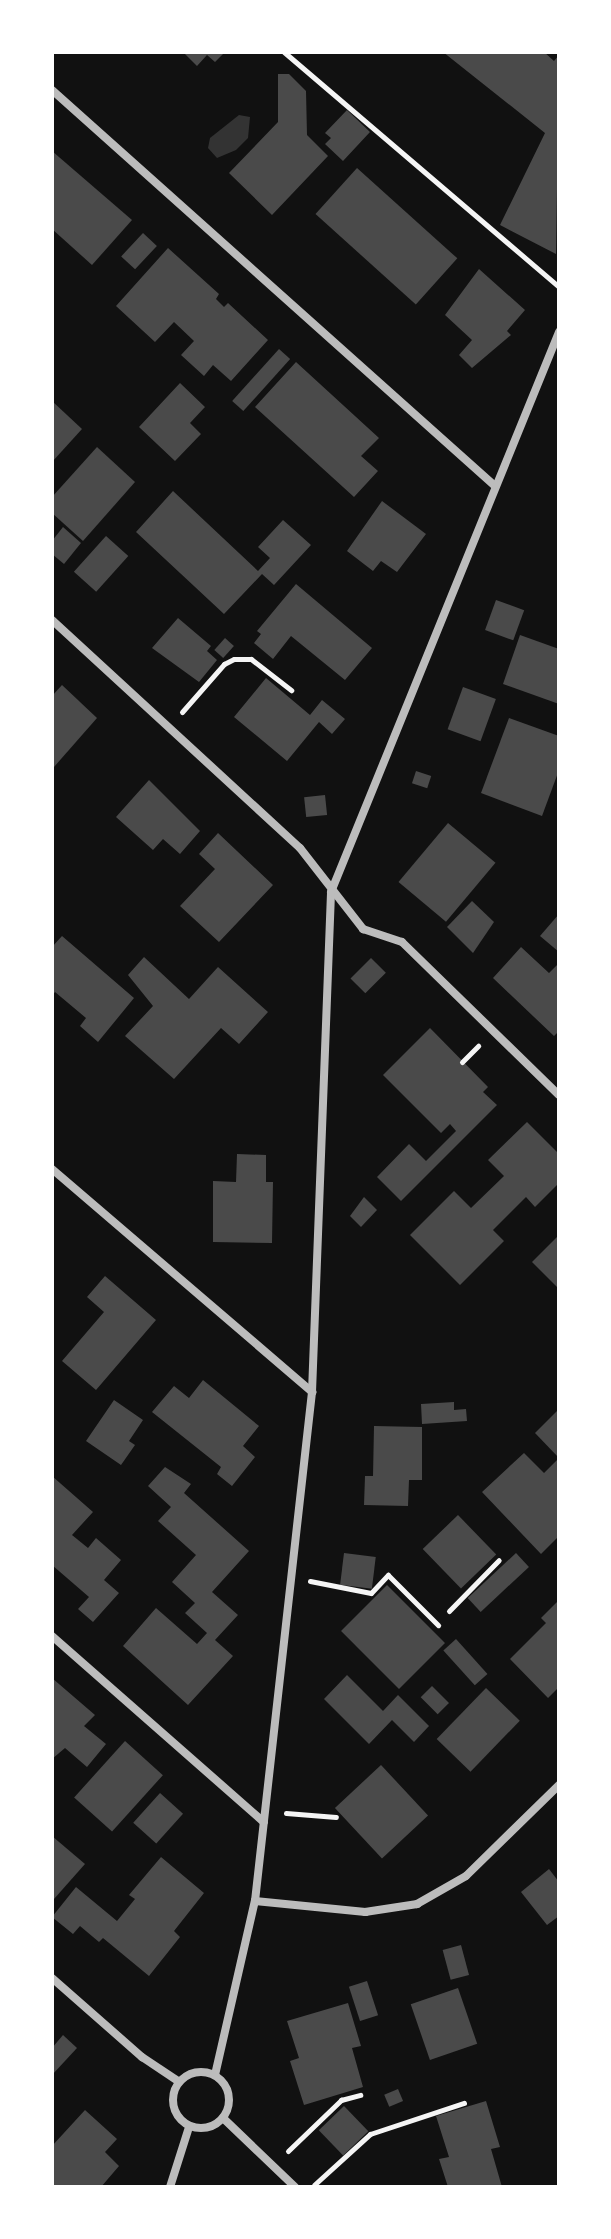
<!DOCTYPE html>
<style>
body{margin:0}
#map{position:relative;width:611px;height:2239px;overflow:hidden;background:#111;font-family:Rubik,sans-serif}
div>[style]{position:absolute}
.water>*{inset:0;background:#333}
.building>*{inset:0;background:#4a4a4a;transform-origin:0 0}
.path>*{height:5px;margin:-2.5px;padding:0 2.5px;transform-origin:2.5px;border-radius:2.5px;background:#f5f5f5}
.minor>*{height:8px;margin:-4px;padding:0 4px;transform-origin:4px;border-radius:4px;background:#bcbcbc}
.minor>.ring{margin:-4px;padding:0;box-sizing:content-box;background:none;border:8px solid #bcbcbc;border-radius:50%}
span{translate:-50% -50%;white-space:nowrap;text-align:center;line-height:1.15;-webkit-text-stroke:6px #fff;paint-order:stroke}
.frame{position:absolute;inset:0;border:54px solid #fff;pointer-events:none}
</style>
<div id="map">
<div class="water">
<div style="clip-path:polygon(239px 115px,250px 117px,248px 138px,236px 150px,217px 158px,208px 148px,210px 138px)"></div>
</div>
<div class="building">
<div style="clip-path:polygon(183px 52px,225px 52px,215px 62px,207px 55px,197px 66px)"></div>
<div style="clip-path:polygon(443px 52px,544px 52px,554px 61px,559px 55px,556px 254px,500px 225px,545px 133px)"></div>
<div style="clip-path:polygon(278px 74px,289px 74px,306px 91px,307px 135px,328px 156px,272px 215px,229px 173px,278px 122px)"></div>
<div style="clip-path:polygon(347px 110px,370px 132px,343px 161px,325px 144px,331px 138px,325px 133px)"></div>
<div style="clip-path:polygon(52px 151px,132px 220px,92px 265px,52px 229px)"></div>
<div style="left:357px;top:168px;width:135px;height:62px;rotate:42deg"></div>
<div style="left:143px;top:233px;width:19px;height:32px;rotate:43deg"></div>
<div style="clip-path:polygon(168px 248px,219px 294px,216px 299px,224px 307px,228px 303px,268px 340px,231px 381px,213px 365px,204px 376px,181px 355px,194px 341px,174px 322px,155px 342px,116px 306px)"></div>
<div style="clip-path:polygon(479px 269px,525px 310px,507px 331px,511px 335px,472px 368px,459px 355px,472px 340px,445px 315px)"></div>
<div style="left:279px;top:349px;width:15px;height:70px;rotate:42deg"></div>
<div style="clip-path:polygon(296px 362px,379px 438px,361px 456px,378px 471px,354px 497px,255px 407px)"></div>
<div style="clip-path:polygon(180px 383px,205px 407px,190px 423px,201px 434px,175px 461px,139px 427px)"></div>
<div style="clip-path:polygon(52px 401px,82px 429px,52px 462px)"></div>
<div style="clip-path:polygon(97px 447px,135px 482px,83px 541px,52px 513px,52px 497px)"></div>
<div style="clip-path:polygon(173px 491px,258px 571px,270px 558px,258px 547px,283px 520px,311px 545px,274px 585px,262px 574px,224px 614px,136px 532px)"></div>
<div style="clip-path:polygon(382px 501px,426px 534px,397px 572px,381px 561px,373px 571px,347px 551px)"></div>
<div style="clip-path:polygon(63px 527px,81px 543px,64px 564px,52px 554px,52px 541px)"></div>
<div style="left:106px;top:536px;width:30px;height:48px;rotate:42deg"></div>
<div style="clip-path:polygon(296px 584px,372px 648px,345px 680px,291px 636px,273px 659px,254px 643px,261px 634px,257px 631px)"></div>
<div style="left:496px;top:600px;width:30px;height:32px;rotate:20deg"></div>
<div style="clip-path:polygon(178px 618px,211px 646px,207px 651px,217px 660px,199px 682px,152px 648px)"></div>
<div style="clip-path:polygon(520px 635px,559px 649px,559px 704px,503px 684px)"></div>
<div style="left:225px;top:638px;width:12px;height:16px;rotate:42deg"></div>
<div style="clip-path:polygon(266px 678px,310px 715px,322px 700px,345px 719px,332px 734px,319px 722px,287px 761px,234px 717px)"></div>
<div style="clip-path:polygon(62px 685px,97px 718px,54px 767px,52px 696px)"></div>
<div style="left:463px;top:687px;width:35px;height:45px;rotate:20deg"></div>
<div style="clip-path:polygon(509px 718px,559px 736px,559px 770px,542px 816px,481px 793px)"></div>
<div style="left:416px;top:771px;width:16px;height:13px;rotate:18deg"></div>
<div style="clip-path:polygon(149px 780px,200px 831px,180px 854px,163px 839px,153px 850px,116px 817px)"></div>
<div style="left:325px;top:795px;width:20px;height:21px;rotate:84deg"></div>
<div style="left:448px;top:823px;width:62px;height:77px;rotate:40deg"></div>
<div style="clip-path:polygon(218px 833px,273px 885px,219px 942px,180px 906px,215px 869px,199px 854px)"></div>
<div style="clip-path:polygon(472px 901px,494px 922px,473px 953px,447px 927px)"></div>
<div style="clip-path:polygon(559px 914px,559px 952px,540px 936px)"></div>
<div style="clip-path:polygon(62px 936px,134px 998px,98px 1042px,80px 1026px,86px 1018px,55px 992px,52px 996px,52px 947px)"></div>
<div style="clip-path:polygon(521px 947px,549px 973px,559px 963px,559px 1031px,554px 1036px,493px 978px)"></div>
<div style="clip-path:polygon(144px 957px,189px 999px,218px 967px,268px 1012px,239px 1044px,221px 1028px,174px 1079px,125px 1036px,153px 1006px,128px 975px)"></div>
<div style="left:371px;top:958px;width:21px;height:29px;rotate:45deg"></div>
<div style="clip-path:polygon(430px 1028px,488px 1087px,483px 1092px,497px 1105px,401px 1201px,377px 1177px,409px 1144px,426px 1161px,456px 1131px,450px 1124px,441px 1133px,383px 1075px)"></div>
<div style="clip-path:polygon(527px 1122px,559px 1154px,559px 1183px,535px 1207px,526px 1197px,493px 1230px,504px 1241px,460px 1285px,410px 1235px,454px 1191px,471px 1208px,504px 1176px,488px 1160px)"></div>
<div style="clip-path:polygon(237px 1154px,266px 1155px,266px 1182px,273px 1182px,272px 1243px,213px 1242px,213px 1181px,236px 1182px)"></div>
<div style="clip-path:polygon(364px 1197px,377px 1210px,361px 1227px,350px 1216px)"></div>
<div style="clip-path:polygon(559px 1235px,559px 1289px,532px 1262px)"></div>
<div style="clip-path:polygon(105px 1276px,156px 1320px,96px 1390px,62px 1361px,104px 1312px,87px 1297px)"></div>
<div style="clip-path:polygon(203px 1380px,259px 1426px,243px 1446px,255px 1457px,232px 1486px,217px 1474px,221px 1467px,152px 1412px,174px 1386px,189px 1398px)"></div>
<div style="clip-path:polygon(114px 1400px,143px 1420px,129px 1441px,135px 1445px,121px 1465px,86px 1441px)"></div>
<div style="clip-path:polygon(454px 1402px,454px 1410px,466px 1409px,467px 1421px,422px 1424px,421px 1404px)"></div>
<div style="clip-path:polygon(559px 1409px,559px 1458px,535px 1433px)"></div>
<div style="clip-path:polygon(374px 1426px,422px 1427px,422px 1480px,409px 1480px,408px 1506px,364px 1505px,365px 1476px,373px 1476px)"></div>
<div style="clip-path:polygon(524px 1453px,544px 1473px,559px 1458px,559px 1536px,541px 1554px,482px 1492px)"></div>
<div style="clip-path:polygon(165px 1467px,191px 1484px,184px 1493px,249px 1551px,212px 1592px,238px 1615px,215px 1640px,233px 1656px,188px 1705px,123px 1646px,156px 1608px,197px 1644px,207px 1633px,185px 1613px,195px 1603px,172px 1582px,196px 1555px,158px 1521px,171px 1507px,148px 1486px)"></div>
<div style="clip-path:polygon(52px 1476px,93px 1512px,72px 1535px,88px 1548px,96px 1538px,121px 1560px,104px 1580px,119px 1593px,93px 1622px,78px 1609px,89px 1597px,52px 1565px)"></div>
<div style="left:458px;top:1515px;width:55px;height:49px;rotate:46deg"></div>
<div style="left:344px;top:1553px;width:32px;height:32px;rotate:7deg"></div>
<div style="left:516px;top:1553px;width:19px;height:66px;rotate:47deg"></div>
<div style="left:387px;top:1585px;width:82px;height:65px;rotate:45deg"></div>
<div style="clip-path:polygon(559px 1600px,559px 1687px,548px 1698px,510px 1659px,546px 1623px,541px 1618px)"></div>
<div style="left:456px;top:1639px;width:47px;height:17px;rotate:48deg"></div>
<div style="clip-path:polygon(347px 1675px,383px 1711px,398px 1695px,429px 1726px,414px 1742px,392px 1720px,369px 1744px,324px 1699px)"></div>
<div style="clip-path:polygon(52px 1678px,95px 1715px,84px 1726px,106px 1744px,87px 1767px,65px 1748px,52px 1759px)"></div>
<div style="left:432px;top:1686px;width:24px;height:16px;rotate:45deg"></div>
<div style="left:486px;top:1688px;width:47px;height:71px;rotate:44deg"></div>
<div style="left:125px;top:1741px;width:51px;height:76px;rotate:42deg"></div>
<div style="left:381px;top:1765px;width:69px;height:63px;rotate:47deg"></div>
<div style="left:160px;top:1793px;width:31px;height:40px;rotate:42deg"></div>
<div style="clip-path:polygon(52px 1836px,85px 1864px,54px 1899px,52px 1897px)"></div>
<div style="clip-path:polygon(161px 1857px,204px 1893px,174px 1931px,180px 1937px,149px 1976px,103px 1938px,99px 1942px,80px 1926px,73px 1934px,52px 1917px,76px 1887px,117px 1921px,135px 1899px,129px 1895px)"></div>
<div style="clip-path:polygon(549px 1869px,559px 1882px,559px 1916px,547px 1925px,521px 1892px)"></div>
<div style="left:461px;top:1945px;width:31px;height:19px;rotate:75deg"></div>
<div style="left:367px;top:1981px;width:36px;height:19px;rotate:72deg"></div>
<div style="left:458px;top:1988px;width:59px;height:50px;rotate:71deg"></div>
<div style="clip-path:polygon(348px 2003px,361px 2046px,352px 2048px,363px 2087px,304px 2105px,290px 2061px,299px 2058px,287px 2021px)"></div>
<div style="clip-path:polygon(63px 2035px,77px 2048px,52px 2075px,52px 2048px)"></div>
<div style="left:398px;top:2089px;width:13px;height:15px;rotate:67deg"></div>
<div style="clip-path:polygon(486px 2101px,500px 2147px,491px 2149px,502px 2187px,448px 2187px,439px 2159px,449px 2157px,436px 2116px)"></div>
<div style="left:344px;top:2106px;width:35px;height:35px;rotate:46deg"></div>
<div style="clip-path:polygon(85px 2110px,117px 2139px,105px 2152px,119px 2166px,101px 2187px,52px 2187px,52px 2146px)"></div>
</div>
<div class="path">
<div style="left:284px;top:52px;width:362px;rotate:40.5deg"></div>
<div style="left:182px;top:712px;width:64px;rotate:-48.8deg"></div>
<div style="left:224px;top:664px;width:11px;rotate:-27deg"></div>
<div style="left:234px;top:659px;width:17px"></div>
<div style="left:251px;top:659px;width:51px;rotate:37.8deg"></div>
<div style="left:462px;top:1062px;width:23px;rotate:-45deg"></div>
<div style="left:310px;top:1581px;width:62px;rotate:11.1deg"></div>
<div style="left:371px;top:1593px;width:25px;rotate:-47deg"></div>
<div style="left:388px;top:1575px;width:71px;rotate:45deg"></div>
<div style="left:449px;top:1611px;width:71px;rotate:-45.6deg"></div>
<div style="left:286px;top:1813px;width:50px;rotate:4.6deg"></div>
<div style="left:288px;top:2151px;width:74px;rotate:-43.9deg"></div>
<div style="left:341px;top:2100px;width:20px;rotate:-15deg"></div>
<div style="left:314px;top:2185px;width:76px;rotate:-42.3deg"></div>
<div style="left:370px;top:2134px;width:99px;rotate:-18.3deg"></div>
</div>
<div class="minor">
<div style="left:52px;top:90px;width:593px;rotate:41.79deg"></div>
<div style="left:52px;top:620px;width:337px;rotate:42.6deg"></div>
<div style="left:300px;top:848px;width:103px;rotate:52.1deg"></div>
<div style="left:363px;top:929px;width:41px;rotate:18.4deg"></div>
<div style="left:402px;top:942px;width:219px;rotate:44.3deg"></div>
<div style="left:52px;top:1169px;width:343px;rotate:40.6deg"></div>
<div style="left:52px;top:1636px;width:282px;rotate:41.3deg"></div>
<div style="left:255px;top:1901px;width:111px;rotate:5.7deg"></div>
<div style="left:365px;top:1912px;width:53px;rotate:-8.7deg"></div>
<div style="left:417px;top:1904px;width:56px;rotate:-29.7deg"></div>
<div style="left:466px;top:1876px;width:130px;rotate:-44.4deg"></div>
<div style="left:52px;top:1978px;width:120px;rotate:41.3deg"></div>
<div style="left:142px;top:2057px;width:43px;rotate:33.7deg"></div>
<div class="ring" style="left:173px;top:2072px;width:48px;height:48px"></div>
<div style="left:215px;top:2075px;width:179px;rotate:-77.1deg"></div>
<div style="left:255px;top:1901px;width:512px;rotate:-83.61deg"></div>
<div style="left:312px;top:1392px;width:500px;rotate:-87.82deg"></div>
<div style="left:331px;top:892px;width:605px;rotate:-67.85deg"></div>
<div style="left:223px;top:2118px;width:100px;rotate:43.8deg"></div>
<div style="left:170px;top:2187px;width:63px;rotate:-72.4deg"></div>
</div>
<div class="frame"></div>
</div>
